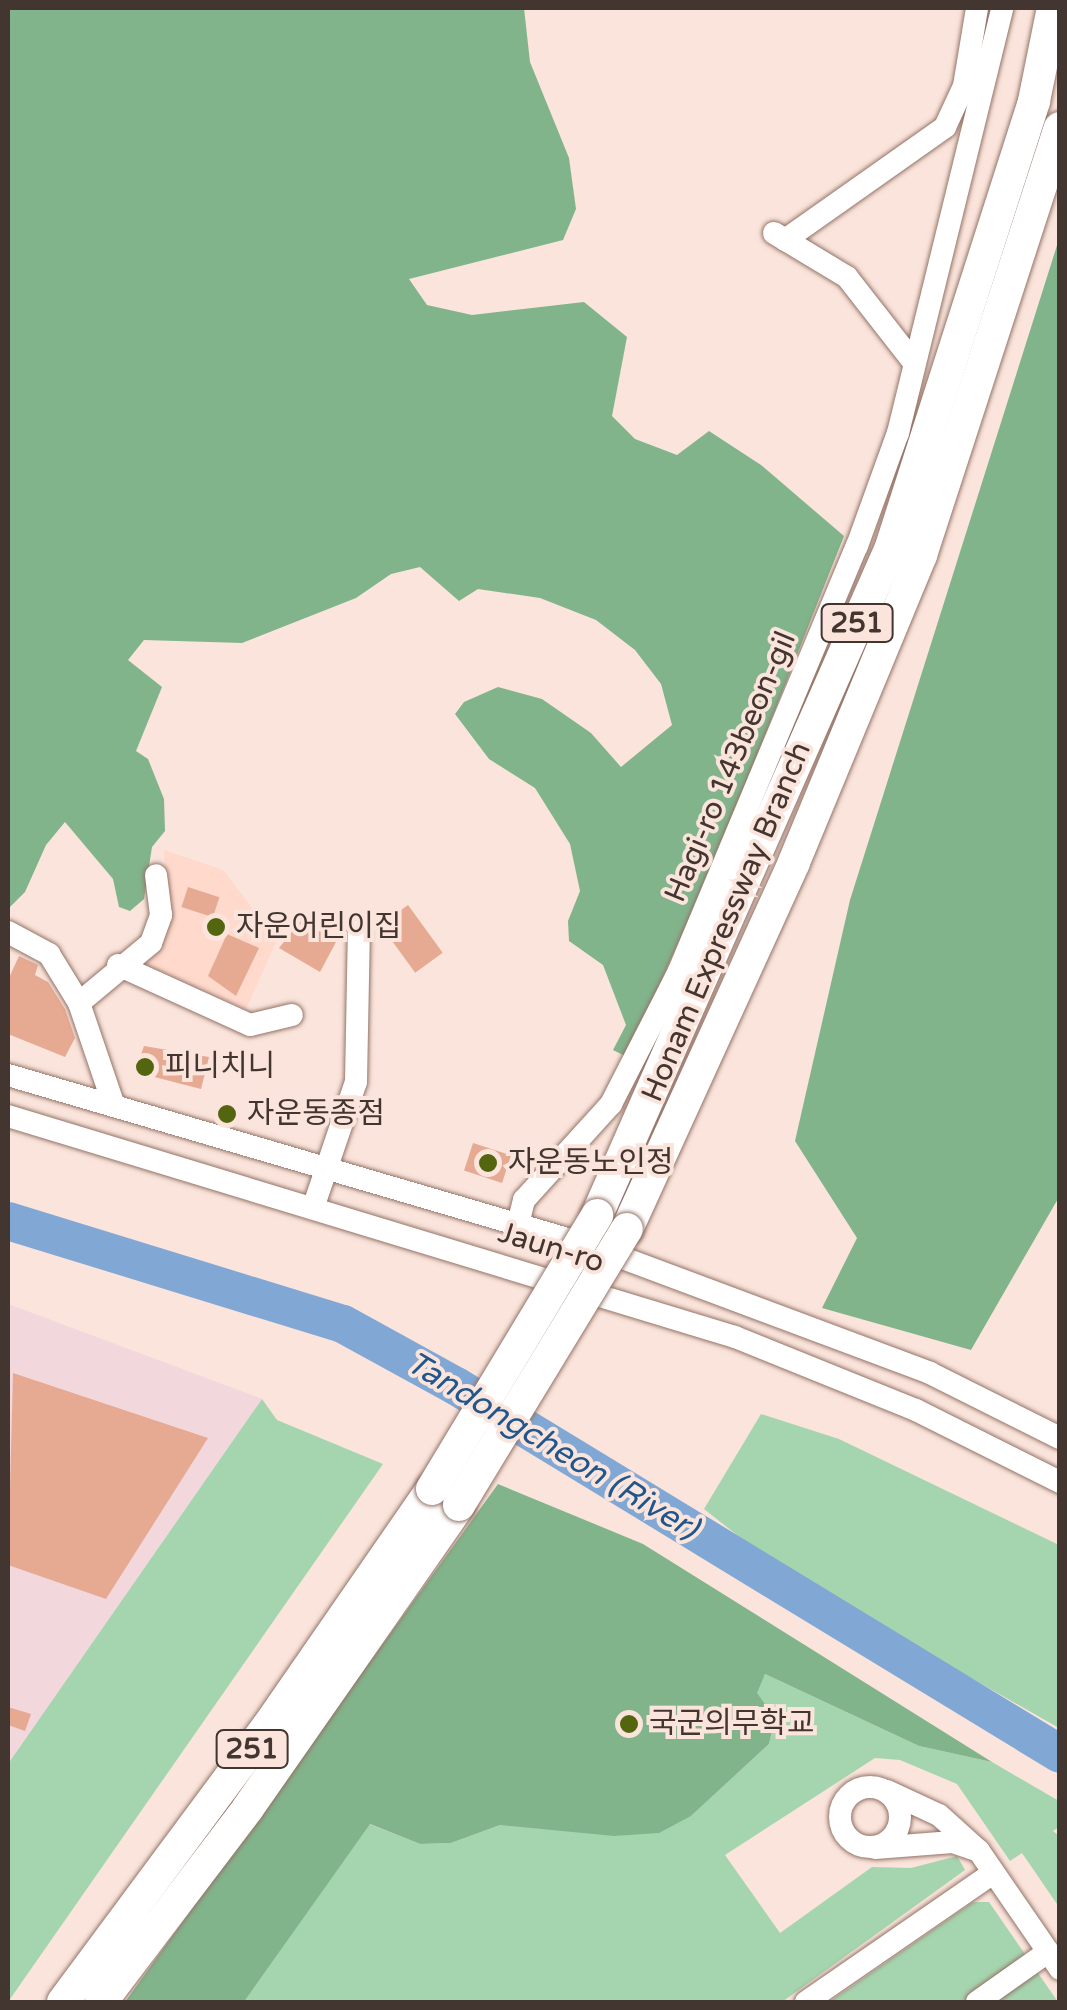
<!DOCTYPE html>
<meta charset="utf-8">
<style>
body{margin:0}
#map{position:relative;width:1067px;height:2010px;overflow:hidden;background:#fae4db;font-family:"Varela Round","Noto Sans KR",sans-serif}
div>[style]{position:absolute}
.industrial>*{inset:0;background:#f2d7dc}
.built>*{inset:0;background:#fed9cc}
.green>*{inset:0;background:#a5d5af}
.forest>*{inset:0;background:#82b48c}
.river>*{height:38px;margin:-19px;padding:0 19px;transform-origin:19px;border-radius:19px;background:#81a7d4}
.building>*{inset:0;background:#e6aa93;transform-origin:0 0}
.roads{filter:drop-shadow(0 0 2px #947367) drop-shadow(0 0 2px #947367)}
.minor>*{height:22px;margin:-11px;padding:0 11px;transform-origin:11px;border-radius:11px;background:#fff}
.minor>.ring{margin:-11px;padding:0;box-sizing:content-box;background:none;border:22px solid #fff;border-radius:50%}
.highway>*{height:32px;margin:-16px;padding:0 16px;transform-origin:16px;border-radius:16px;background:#fff}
.bridges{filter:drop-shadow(0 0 2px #947367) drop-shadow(0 0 2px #947367)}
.highway-bridge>*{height:32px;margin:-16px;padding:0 16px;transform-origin:16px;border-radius:16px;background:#fff}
.dots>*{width:28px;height:28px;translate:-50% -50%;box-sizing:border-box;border:5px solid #fae4db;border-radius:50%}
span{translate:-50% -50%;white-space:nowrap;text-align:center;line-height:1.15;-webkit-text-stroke:8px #fae4db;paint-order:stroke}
.shield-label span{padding:2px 8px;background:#fae4db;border:2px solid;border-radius:8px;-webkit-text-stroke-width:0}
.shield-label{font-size:28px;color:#43352f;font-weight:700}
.street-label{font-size:30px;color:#43352f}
.poi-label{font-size:30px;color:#43352f}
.left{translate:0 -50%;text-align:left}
.water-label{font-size:32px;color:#20568e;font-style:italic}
.frame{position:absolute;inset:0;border:10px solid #43352f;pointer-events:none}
</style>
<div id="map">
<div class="industrial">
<div style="clip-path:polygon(8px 1304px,262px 1399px,8px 1764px)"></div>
</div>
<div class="built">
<div style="clip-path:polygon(164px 850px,223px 870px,277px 940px,246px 1009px,138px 961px,166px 915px)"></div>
</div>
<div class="green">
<div style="clip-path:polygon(262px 1399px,277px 1420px,383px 1464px,8px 2002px,8px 1764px)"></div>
<div style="clip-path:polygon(761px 1414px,839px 1439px,1059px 1545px,1059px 1728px,780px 1569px,704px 1509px)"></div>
<div style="clip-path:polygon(765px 1674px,919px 1746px,992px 1762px,1059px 1801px,1059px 1827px,1053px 1831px,1059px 1836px,1059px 1907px,1022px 1853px,1010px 1861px,957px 1784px,900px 1760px,875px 1758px,725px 1855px,780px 1933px,872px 1867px,911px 1868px,957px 1856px,965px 1870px,782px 2002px,244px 2002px,369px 1824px,420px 1844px,451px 1843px,500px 1825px,691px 1816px,769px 1744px,775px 1718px,756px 1693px)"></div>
<div style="clip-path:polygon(973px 1902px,989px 1902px,1058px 2002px,829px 2002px)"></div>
</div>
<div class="forest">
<div style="clip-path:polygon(8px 8px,524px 8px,530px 62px,569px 158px,576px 209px,563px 240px,409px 279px,427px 305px,472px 315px,584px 302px,627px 337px,612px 416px,635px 439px,677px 455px,709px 431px,761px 465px,844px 536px,716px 859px,627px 1057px,613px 1050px,626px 1025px,603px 965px,569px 941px,568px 921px,580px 891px,570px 844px,535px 788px,489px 759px,455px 714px,464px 702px,498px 687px,542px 699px,591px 733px,621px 767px,672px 725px,661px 684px,635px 650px,596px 620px,540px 598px,478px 589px,459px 601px,420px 567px,391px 574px,356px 598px,242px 643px,144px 640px,128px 660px,162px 687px,136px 751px,148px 759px,164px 799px,165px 831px,152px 847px,144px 899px,130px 911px,119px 907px,113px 879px,65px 822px,46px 845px,25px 892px,8px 909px)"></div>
<div style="clip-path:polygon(1059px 239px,1059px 1197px,971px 1350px,822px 1308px,857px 1238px,795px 1141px,850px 900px)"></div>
<div style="clip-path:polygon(498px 1484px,643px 1544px,992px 1762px,919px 1746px,765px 1674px,757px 1693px,775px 1718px,769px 1744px,691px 1816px,659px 1833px,614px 1836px,500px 1825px,451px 1843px,420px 1844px,370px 1824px,244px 2002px,125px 2002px)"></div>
</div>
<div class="river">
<div style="left:8px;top:1221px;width:350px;rotate:17.1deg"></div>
<div style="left:343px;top:1324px;width:129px;rotate:28.8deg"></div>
<div style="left:456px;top:1386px;width:707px;rotate:31.35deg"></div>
</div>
<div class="building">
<div style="left:188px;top:887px;width:33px;height:21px;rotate:18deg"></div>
<div style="left:408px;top:905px;width:59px;height:34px;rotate:54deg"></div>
<div style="clip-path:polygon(302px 919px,336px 942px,320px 972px,279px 948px)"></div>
<div style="clip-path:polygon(227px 934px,259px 948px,236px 996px,208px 976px)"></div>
<div style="clip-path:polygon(19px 956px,38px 965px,35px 975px,48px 982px,65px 1009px,75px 1038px,65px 1057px,8px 1034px,8px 980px)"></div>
<div style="clip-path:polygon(144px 1046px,209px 1057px,201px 1089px,135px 1072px)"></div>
<div style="left:473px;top:1143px;width:40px;height:29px;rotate:18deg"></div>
<div style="clip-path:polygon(13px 1373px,208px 1438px,106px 1599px,8px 1565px)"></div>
<div style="clip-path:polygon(8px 1707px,31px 1714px,25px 1731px,8px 1725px)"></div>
</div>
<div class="roads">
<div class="minor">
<div style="left:774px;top:233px;width:85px;rotate:31.1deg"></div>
<div style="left:847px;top:277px;width:110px;rotate:52deg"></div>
<div style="left:785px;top:240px;width:196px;rotate:-35.2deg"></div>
<div style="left:945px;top:127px;width:45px;rotate:-65.1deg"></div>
<div style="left:964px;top:86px;width:79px;rotate:-80.5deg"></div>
<div style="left:8px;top:932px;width:47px;rotate:28.2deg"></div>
<div style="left:49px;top:954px;width:57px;rotate:58.5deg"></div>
<div style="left:79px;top:1003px;width:109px;rotate:71.2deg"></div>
<div style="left:118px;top:965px;width:145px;rotate:24.4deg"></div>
<div style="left:250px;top:1025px;width:43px;rotate:-13.4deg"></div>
<div style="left:79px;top:1003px;width:94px;rotate:-39.8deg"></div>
<div style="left:151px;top:943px;width:30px;rotate:-70deg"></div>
<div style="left:161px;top:915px;width:40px;rotate:-97.1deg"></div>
<div style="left:8px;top:1075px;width:604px;rotate:16.34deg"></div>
<div style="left:588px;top:1245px;width:365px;rotate:20.5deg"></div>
<div style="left:930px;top:1373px;width:145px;rotate:26.6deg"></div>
<div style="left:8px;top:1116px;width:760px;rotate:16.91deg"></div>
<div style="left:735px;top:1337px;width:195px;rotate:22deg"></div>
<div style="left:916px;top:1410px;width:161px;rotate:26.6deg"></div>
<div style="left:313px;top:1208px;width:133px;rotate:-71.2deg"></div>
<div style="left:356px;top:1082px;width:151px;rotate:-88.9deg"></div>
<div style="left:518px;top:1224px;width:25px;rotate:-76deg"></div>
<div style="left:524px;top:1200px;width:130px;rotate:-47.8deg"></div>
<div style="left:611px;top:1104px;width:147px;rotate:-62.9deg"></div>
<div style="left:678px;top:973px;width:463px;rotate:-67.3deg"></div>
<div style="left:857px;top:546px;width:120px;rotate:-70.1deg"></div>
<div style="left:898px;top:433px;width:438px;rotate:-76.2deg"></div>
<div class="ring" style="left:840px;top:1787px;width:38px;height:38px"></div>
<div style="left:887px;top:1791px;width:57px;rotate:24.8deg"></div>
<div style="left:939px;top:1815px;width:54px;rotate:42deg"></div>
<div style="left:979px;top:1851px;width:143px;rotate:55.5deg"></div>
<div style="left:875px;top:1848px;width:78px;rotate:-4.4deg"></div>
<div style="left:953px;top:1842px;width:24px;rotate:19deg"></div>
<div style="left:806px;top:2002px;width:227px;rotate:-34.6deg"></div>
<div style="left:977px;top:2002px;width:87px;rotate:-35.2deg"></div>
</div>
<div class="highway">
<div style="left:597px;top:1215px;width:730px;rotate:-66.24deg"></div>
<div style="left:891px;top:547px;width:468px;rotate:-72.2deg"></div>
<div style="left:1034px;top:101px;width:95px;rotate:-78.5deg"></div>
<div style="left:627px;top:1229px;width:403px;rotate:-65.5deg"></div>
<div style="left:794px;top:862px;width:332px;rotate:-67.5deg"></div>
<div style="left:921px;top:555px;width:449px;rotate:-72deg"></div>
<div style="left:63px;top:2002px;width:344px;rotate:-53.4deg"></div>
<div style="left:268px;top:1726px;width:288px;rotate:-55.3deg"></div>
<div style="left:101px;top:2002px;width:243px;rotate:-52.8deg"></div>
<div style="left:248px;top:1808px;width:369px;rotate:-55.1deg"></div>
</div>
</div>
<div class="bridges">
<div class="highway-bridge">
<div style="left:432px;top:1489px;width:320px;rotate:-58.9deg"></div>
<div style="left:459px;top:1505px;width:323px;rotate:-58.7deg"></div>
</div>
</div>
<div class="dots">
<div style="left:216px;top:927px;background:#53650e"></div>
<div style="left:145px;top:1067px;background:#53650e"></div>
<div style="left:227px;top:1114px;background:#53650e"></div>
<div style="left:488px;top:1163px;background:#53650e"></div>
<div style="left:629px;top:1724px;background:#53650e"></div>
</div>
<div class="shield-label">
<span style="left:857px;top:623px">251</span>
<span style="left:252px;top:1749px">251</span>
</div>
<div class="street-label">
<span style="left:731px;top:767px;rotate:-67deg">Hagi-ro 143beon-gil</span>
<span style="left:727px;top:922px;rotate:-67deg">Honam Expressway Branch</span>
<span style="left:551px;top:1248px;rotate:17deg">Jaun-ro</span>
</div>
<div class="poi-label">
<span class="left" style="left:236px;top:927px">자운어린이집</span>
<span class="left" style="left:165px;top:1067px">피니치니</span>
<span class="left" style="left:247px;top:1114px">자운동종점</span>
<span class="left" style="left:508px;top:1163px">자운동노인정</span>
<span class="left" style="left:649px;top:1724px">국군의무학교</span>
</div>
<div class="water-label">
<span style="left:552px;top:1446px;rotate:31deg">Tandongcheon (River)</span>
</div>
<div class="frame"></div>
</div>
